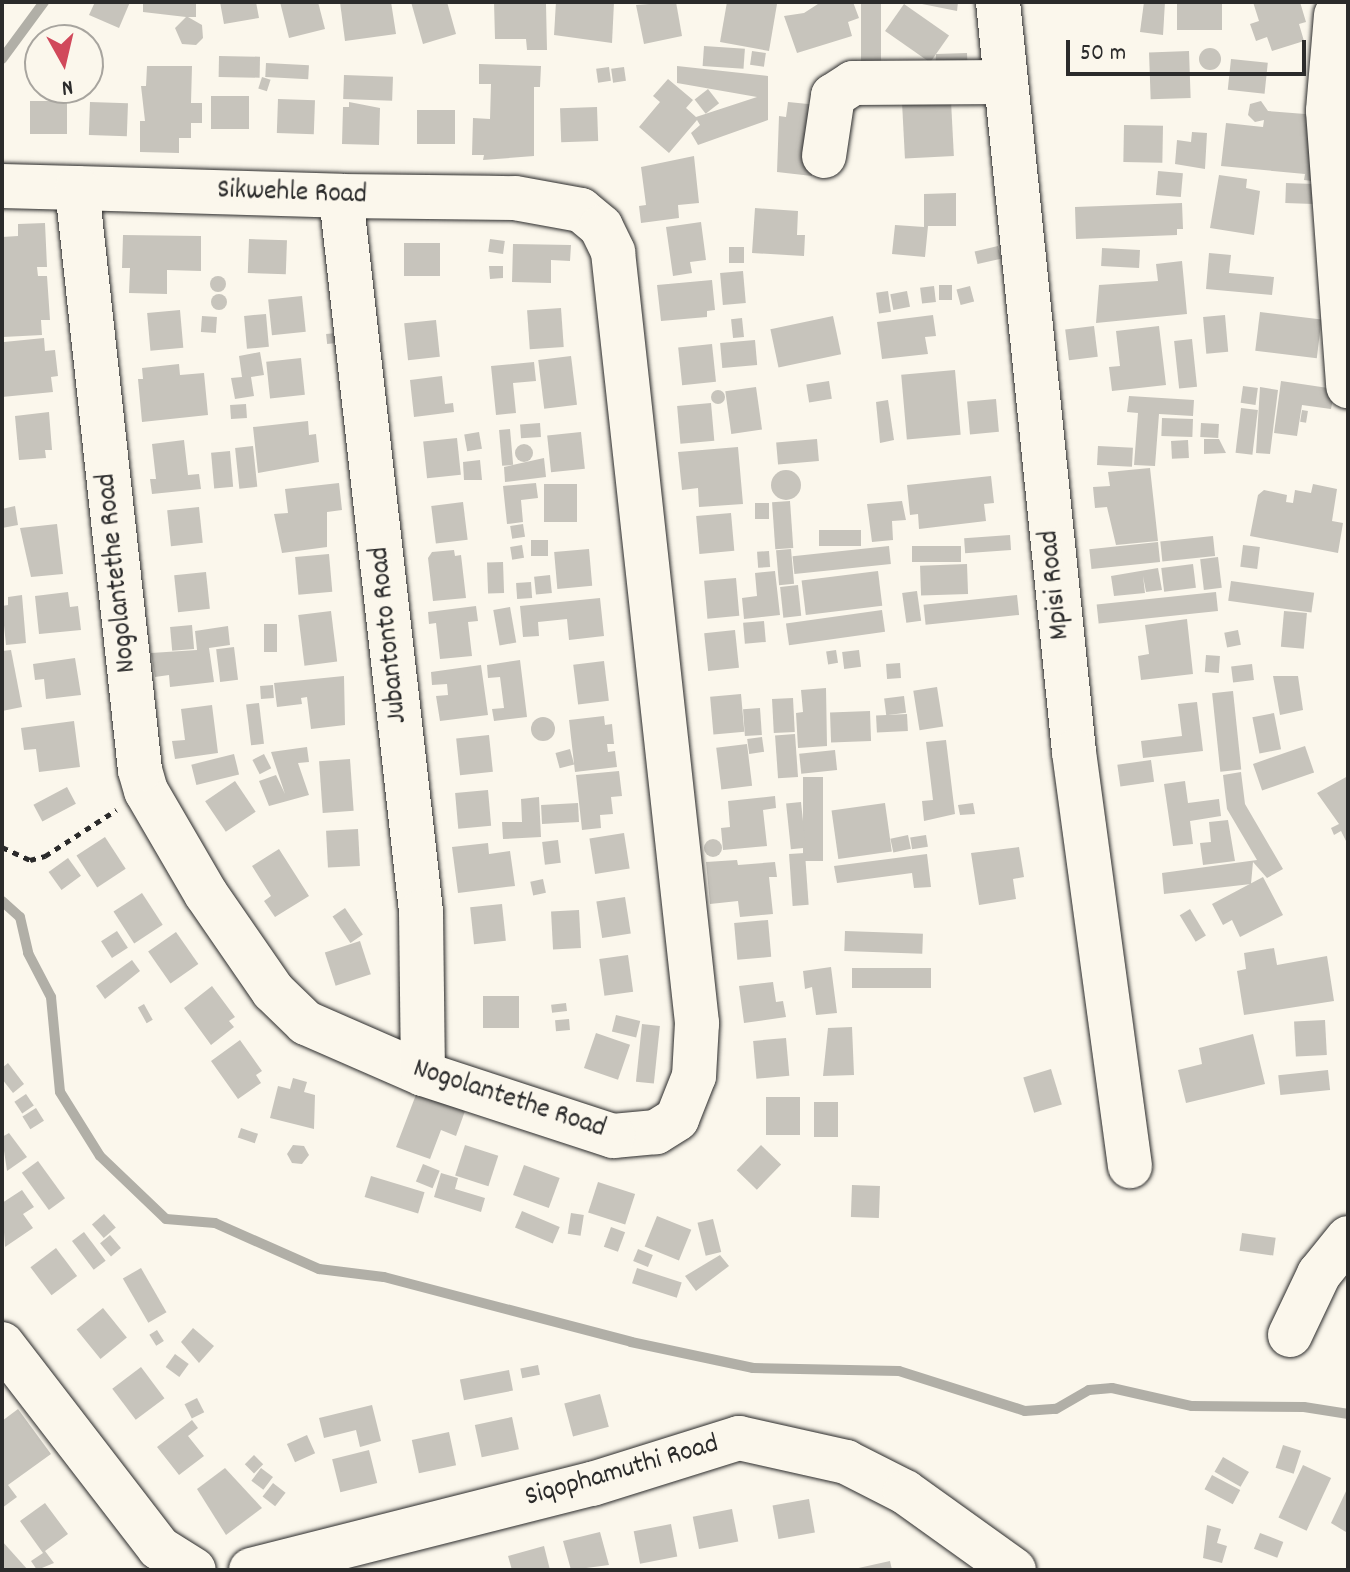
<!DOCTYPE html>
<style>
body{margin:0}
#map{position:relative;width:1350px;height:1572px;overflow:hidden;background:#fbf7ec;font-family:Dekko,sans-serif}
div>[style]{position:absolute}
.stream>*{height:10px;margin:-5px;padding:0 5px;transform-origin:5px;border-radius:5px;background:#b1afa7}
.building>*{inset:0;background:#c7c4bc;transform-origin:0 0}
.round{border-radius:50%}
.path>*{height:5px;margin-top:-2.5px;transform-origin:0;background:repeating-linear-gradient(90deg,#2b2b2b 0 6px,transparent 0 12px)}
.roads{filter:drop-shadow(0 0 2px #2b2b2b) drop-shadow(0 0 2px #2b2b2b)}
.minor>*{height:44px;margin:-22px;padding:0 22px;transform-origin:22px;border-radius:22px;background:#fbf7ec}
span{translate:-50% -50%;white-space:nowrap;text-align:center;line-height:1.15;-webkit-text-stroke:7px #fbf7ec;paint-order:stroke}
.street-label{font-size:28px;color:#2b2b2b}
.frame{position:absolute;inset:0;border:4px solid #2b2b2b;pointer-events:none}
.north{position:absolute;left:24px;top:24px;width:80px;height:80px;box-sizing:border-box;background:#fbf7ec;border:2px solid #a8a59f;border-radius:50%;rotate:172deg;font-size:22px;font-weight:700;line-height:32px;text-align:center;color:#2b2b2b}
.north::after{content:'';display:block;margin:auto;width:28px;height:36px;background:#d1495b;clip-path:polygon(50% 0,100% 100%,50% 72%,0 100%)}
.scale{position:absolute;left:1066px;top:40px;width:240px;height:36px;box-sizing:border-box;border:4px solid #2b2b2b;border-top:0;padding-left:10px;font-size:24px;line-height:28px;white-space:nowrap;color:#2b2b2b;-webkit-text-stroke:6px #fbf7ec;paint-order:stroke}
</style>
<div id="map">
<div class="stream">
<div style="left:2px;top:59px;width:71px;rotate:-53.6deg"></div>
<div style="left:2px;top:901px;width:24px;rotate:42deg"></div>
<div style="left:20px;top:917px;width:37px;rotate:77deg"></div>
<div style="left:28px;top:953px;width:50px;rotate:62.4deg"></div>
<div style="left:51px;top:997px;width:95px;rotate:84.6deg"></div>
<div style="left:60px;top:1092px;width:75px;rotate:58deg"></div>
<div style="left:100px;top:1156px;width:91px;rotate:43.7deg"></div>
<div style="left:166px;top:1219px;width:49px;rotate:4.7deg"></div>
<div style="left:215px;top:1223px;width:114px;rotate:23.9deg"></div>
<div style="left:319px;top:1269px;width:65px;rotate:7deg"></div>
<div style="left:384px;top:1277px;width:255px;rotate:14.7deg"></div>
<div style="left:631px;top:1342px;width:125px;rotate:12deg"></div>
<div style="left:753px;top:1368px;width:146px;rotate:1.2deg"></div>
<div style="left:899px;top:1371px;width:132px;rotate:17.6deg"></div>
<div style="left:1025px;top:1411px;width:31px;rotate:-4deg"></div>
<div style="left:1056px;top:1409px;width:38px;rotate:-30deg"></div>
<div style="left:1089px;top:1390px;width:23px;rotate:-5deg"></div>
<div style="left:1112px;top:1388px;width:82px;rotate:12.7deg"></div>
<div style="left:1192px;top:1406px;width:112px;rotate:0.5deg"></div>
<div style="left:1304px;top:1407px;width:45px;rotate:9deg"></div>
</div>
<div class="building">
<div style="clip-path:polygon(95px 2px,130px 2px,119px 28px,89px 15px)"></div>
<div style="clip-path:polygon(143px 2px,196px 2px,196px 17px,188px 17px,202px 25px,203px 38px,196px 45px,182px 44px,175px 28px,186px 17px,143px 12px)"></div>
<div style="clip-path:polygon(220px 2px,256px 2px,259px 18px,224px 24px)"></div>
<div style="clip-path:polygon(280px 2px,318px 2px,325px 29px,289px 38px)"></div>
<div style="clip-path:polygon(340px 2px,391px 2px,396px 34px,345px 41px)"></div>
<div style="clip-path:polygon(411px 2px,447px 2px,456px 34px,423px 44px)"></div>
<div style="clip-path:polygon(494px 2px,546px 4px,547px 50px,527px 50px,526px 39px,495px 39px)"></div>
<div style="clip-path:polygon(556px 2px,614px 2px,612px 43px,554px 35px)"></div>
<div style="clip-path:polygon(676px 2px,682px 36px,644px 44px,636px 5px)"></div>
<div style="clip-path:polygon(727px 2px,777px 4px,769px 51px,720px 42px)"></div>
<div style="clip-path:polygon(821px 2px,853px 2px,859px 18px,848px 22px,852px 36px,797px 53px,784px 16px,804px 13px)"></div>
<div style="left:861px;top:2px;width:20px;height:70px"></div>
<div style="clip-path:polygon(912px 2px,958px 2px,957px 11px)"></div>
<div style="clip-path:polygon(1144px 2px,1165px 2px,1163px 35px,1140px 32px)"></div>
<div style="left:1177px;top:2px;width:45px;height:28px"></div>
<div style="clip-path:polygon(1253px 2px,1300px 2px,1306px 22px,1299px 24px,1304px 41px,1272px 51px,1267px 37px,1256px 41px,1250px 24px,1259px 21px)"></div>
<div style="left:904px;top:4px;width:55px;height:33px;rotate:35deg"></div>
<div style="left:704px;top:46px;width:41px;height:20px;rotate:4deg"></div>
<div class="round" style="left:1199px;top:48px;width:22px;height:22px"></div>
<div style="left:752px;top:51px;width:14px;height:14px;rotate:8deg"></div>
<div style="left:1189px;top:51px;width:47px;height:40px;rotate:88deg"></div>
<div style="clip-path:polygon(967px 53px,968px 76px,935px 75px,936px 54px)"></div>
<div style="left:219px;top:56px;width:41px;height:21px;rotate:1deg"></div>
<div style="left:1231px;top:59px;width:37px;height:31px;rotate:6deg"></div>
<div style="left:266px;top:63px;width:43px;height:14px;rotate:3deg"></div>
<div style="clip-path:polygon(479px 64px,541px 66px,540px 87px,534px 87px,534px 156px,483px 160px,484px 155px,472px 155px,473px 118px,490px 119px,491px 84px,479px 84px)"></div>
<div style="clip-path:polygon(147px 66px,192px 66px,191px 103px,202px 103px,202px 123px,191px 123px,191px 138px,179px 138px,179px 153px,140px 152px,140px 121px,145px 121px,141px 86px,146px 86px)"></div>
<div style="clip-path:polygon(677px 66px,768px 76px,768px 120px,698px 145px,691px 133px,700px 125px,697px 120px,669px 153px,639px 127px,660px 102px,653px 96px,668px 79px,693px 100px,686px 108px,696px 117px,757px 97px,677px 83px)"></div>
<div style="left:609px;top:67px;width:14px;height:13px;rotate:82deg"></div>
<div style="left:624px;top:67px;width:14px;height:13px;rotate:82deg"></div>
<div style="left:344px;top:75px;width:49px;height:24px;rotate:2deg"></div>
<div style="left:262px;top:77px;width:9px;height:12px;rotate:18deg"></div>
<div style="left:708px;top:89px;width:18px;height:17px;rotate:52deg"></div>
<div style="left:211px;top:96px;width:38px;height:33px"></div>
<div style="left:278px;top:99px;width:37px;height:34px;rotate:2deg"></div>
<div style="left:30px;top:101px;width:37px;height:33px"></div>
<div style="left:951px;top:101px;width:55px;height:49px;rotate:87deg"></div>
<div style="clip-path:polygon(1261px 101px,1268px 111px,1318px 115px,1320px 182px,1304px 180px,1305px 174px,1221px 166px,1226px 123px,1263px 127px,1264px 120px,1255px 122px,1248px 115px,1250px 104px)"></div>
<div style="left:90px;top:102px;width:38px;height:33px;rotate:2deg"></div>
<div style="clip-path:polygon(349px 102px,380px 108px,379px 145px,342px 144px,343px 107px,349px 107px)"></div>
<div style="clip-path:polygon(788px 102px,818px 105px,812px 176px,777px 172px,779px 116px,786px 117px)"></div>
<div style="left:597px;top:107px;width:34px;height:37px;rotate:88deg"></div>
<div style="left:417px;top:110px;width:38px;height:34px"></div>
<div style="left:1124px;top:125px;width:39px;height:37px;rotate:1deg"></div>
<div style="clip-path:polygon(1192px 132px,1207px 133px,1205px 169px,1175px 164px,1177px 140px,1191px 142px)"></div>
<div style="clip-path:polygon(694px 156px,699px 203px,678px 205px,679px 218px,641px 223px,639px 206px,646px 205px,641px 167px)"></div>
<div style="left:1158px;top:171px;width:25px;height:24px;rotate:5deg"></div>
<div style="clip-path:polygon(1219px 175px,1247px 179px,1246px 188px,1260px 191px,1254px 235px,1210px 228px)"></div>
<div style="left:1286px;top:183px;width:28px;height:20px;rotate:2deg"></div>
<div style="clip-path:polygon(956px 193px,956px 226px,928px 226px,925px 257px,892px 254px,895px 225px,924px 227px,924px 194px)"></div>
<div style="clip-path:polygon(1182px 203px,1183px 229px,1177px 229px,1177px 235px,1076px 239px,1075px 207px)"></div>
<div style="clip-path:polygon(755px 208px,798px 211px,797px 235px,805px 235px,804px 256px,752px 253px)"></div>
<div style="clip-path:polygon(701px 222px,706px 260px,690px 262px,692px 273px,673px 276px,666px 227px)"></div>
<div style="clip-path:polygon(45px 223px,47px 267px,37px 267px,38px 276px,47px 276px,50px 320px,41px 320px,42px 335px,3px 337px,2px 237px,18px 236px,18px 224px)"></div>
<div style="clip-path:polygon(123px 235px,201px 236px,201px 271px,167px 270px,167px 294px,129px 293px,130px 268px,122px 268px)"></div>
<div style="left:249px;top:239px;width:38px;height:34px;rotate:2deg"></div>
<div style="left:490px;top:239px;width:15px;height:13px;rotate:8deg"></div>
<div style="left:404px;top:243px;width:36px;height:33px"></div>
<div style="clip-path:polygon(513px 244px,571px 245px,570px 261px,551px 260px,551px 283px,512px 282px)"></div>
<div style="left:998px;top:246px;width:13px;height:24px;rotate:77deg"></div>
<div style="left:729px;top:247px;width:15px;height:16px"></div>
<div style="left:1140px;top:250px;width:18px;height:38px;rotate:93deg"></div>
<div style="clip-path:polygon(1209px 253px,1231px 255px,1229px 273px,1274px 277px,1272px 295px,1206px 289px)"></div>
<div style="clip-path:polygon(1182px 261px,1187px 314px,1096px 323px,1099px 285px,1158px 281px,1156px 264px)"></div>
<div style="clip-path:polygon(489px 266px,503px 266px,503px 278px,490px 279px)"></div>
<div style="left:743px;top:271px;width:32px;height:23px;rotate:85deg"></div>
<div class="round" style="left:210px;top:276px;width:16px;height:16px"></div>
<div style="clip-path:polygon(712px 280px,715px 310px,707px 311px,707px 317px,661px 321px,657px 285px)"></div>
<div style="left:939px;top:285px;width:13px;height:15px"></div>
<div style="left:934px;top:286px;width:16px;height:14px;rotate:83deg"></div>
<div style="left:970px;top:286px;width:16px;height:14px;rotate:75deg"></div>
<div style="left:888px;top:291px;width:21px;height:12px;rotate:82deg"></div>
<div style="left:907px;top:291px;width:16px;height:17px;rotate:79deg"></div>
<div class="round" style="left:211px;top:294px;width:16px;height:16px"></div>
<div style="left:302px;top:296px;width:36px;height:34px;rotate:84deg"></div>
<div style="left:561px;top:308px;width:39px;height:34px;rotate:86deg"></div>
<div style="left:180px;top:310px;width:38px;height:33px;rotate:85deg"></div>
<div style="left:1260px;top:312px;width:62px;height:39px;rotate:7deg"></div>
<div style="left:266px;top:314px;width:33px;height:22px;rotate:85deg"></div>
<div style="clip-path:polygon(933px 315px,936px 336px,925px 337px,928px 354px,882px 359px,877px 322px)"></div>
<div style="left:1225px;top:315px;width:37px;height:22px;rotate:85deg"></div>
<div style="left:202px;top:316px;width:15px;height:16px;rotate:4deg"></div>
<div style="left:833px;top:316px;width:39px;height:64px;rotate:78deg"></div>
<div style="left:742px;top:318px;width:19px;height:11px;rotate:84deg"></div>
<div style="left:436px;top:320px;width:37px;height:32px;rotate:84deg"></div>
<div style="left:1094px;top:326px;width:31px;height:29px;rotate:83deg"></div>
<div style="clip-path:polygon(1159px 326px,1166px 385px,1112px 391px,1109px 367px,1120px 366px,1116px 331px)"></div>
<div style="left:345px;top:332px;width:10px;height:19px;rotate:84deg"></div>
<div style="clip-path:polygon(44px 338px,45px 351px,55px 350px,58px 376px,51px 377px,53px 392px,2px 397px,4px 342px)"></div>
<div style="left:1192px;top:339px;width:48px;height:18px;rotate:84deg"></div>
<div style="left:755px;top:340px;width:25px;height:35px;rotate:85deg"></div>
<div style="left:712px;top:344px;width:38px;height:34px;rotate:84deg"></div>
<div style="clip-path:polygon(260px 352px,264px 375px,251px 377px,254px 396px,235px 399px,231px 378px,242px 377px,239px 356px)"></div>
<div style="left:571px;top:356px;width:49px;height:33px;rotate:83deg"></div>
<div style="left:301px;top:358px;width:37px;height:35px;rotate:84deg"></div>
<div style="clip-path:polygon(534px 362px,536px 381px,513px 383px,516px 413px,496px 415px,491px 366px)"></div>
<div style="clip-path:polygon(179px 364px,180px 375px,204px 373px,208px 415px,142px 422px,138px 379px,143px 379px,142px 368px)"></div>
<div style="left:955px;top:370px;width:65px;height:54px;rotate:85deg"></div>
<div style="clip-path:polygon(442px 376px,445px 404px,453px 403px,454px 412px,414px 417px,410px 380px)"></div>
<div style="left:829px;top:381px;width:18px;height:23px;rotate:81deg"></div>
<div style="clip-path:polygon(1281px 381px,1335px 389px,1331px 409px,1302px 405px,1297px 436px,1274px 433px)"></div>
<div style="left:1243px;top:386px;width:15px;height:17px;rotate:8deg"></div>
<div style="left:756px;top:387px;width:43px;height:31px;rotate:82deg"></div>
<div style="clip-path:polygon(1260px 387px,1278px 390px,1270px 454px,1256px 453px)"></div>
<div class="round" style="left:711px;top:390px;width:14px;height:14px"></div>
<div style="clip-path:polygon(1129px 396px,1194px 400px,1193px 416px,1159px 414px,1155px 466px,1134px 465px,1138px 413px,1127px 412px)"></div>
<div style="left:996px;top:399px;width:33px;height:29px;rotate:85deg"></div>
<div style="clip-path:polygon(888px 400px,894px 440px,880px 443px,876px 402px)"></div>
<div style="left:711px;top:403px;width:38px;height:34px;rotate:85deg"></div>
<div style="left:246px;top:404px;width:14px;height:16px;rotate:86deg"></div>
<div style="left:1241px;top:408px;width:17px;height:45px;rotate:7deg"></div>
<div style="left:1302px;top:410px;width:6px;height:12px;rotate:9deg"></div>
<div style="clip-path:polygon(49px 412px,52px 450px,45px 450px,46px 458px,19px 460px,15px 416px)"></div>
<div style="left:1162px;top:418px;width:31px;height:18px;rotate:2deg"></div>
<div style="clip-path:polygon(308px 421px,309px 435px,316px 434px,319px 462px,258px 473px,253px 427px)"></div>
<div style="left:540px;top:423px;width:14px;height:20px;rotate:86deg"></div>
<div style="left:1201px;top:423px;width:18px;height:14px;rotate:3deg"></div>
<div style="left:510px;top:429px;width:36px;height:11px;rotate:85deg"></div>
<div style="left:479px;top:432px;width:17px;height:15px;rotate:80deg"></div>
<div style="left:581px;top:432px;width:37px;height:34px;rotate:84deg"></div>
<div style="left:457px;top:438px;width:37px;height:34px;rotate:84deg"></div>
<div style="left:817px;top:439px;width:22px;height:41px;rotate:85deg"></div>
<div style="clip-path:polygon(1204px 439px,1219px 439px,1226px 453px,1204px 454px)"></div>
<div style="clip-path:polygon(184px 440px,188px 475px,199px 474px,201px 489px,152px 494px,150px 479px,156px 479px,152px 444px)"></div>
<div style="left:1188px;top:440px;width:18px;height:17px;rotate:87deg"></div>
<div class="round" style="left:515px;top:444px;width:18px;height:18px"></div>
<div style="left:253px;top:446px;width:41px;height:18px;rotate:84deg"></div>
<div style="left:1098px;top:446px;width:35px;height:19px;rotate:3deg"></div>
<div style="clip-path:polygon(738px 447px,743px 504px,699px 507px,698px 488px,682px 490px,678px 452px)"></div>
<div style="left:230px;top:451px;width:36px;height:19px;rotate:85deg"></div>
<div style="clip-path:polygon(544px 458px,546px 477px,505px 482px,504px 467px)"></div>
<div style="clip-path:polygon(480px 460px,482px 480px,464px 480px,463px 462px)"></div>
<div style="clip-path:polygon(1150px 468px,1158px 541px,1116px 545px,1107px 507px,1095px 508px,1093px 487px,1110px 486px,1108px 472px)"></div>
<div class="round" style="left:771px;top:470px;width:30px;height:30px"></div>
<div style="clip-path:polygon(991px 476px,994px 503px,984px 504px,986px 521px,919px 529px,918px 514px,910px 515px,907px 485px)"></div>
<div style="clip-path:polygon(339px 483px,342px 510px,327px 512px,327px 547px,282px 553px,274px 514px,288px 513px,285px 489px)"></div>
<div style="clip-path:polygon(536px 483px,538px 498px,521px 500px,523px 522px,507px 524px,503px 486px)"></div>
<div style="left:544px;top:484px;width:33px;height:38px"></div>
<div style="clip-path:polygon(1313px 484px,1337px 489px,1332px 521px,1343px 523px,1338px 553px,1250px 536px,1258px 495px,1264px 490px,1287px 495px,1286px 502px,1293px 503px,1295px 490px,1311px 493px)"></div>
<div style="left:790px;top:501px;width:47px;height:18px;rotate:86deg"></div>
<div style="clip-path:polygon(902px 501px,906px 520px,892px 521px,893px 540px,872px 542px,867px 504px)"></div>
<div style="left:463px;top:502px;width:38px;height:32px;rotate:83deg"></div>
<div style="left:755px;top:503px;width:14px;height:16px"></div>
<div style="clip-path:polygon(15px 506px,18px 525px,2px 528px,2px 509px)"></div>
<div style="left:199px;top:507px;width:36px;height:32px;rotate:84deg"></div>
<div style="left:731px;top:513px;width:38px;height:35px;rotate:85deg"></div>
<div style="clip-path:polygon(57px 524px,63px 574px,31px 577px,20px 528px)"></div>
<div style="left:523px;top:524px;width:13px;height:13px;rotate:81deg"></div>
<div style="left:861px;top:530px;width:16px;height:42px;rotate:90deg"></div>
<div style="left:1010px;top:535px;width:15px;height:46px;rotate:86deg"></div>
<div style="left:1213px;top:536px;width:20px;height:53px;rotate:84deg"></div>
<div style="left:548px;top:540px;width:16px;height:17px;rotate:90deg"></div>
<div style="left:1158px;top:542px;width:20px;height:69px;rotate:84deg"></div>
<div style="left:522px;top:545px;width:13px;height:12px;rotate:81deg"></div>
<div style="left:1243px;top:545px;width:17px;height:22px;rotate:7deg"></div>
<div style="left:889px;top:546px;width:18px;height:97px;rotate:84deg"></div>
<div style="left:912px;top:546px;width:49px;height:16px"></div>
<div style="left:589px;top:549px;width:37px;height:35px;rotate:85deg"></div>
<div style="left:791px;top:549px;width:35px;height:15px;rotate:85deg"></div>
<div style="clip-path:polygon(454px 550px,455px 556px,461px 555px,466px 598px,433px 601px,428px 558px,432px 552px)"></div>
<div style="left:769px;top:551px;width:16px;height:12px;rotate:86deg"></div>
<div style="left:329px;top:554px;width:38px;height:34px;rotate:85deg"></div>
<div style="left:1218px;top:557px;width:31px;height:18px;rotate:83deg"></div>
<div style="left:503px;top:562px;width:31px;height:16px;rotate:88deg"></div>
<div style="left:967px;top:564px;width:30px;height:47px;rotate:88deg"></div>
<div style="left:1193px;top:564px;width:24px;height:32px;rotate:83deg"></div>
<div style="clip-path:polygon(1158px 568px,1162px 590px,1146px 592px,1143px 576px,1145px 593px,1114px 596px,1111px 576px)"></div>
<div style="clip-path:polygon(775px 571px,780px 615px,744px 619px,742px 598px,757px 596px,755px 573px)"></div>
<div style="left:878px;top:571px;width:35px;height:77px;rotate:83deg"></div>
<div style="left:206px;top:572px;width:37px;height:32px;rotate:84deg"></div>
<div style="left:550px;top:575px;width:18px;height:16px;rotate:84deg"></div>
<div style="left:736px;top:578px;width:38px;height:32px;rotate:85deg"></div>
<div style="left:1231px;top:581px;width:84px;height:20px;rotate:8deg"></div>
<div style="left:531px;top:582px;width:16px;height:15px;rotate:86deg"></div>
<div style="left:798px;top:585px;width:31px;height:18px;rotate:84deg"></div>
<div style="left:917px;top:591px;width:30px;height:15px;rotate:82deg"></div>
<div style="clip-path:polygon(68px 592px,70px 607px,78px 606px,81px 630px,39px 634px,35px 596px)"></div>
<div style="left:1216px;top:592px;width:19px;height:120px;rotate:84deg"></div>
<div style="clip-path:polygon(22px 595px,26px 643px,6px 645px,2px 606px,8px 605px,8px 597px)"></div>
<div style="left:1017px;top:595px;width:20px;height:94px;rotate:84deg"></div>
<div style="clip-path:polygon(600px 598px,604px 636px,569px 640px,567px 619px,538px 622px,539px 636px,523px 637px,520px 606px)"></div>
<div style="clip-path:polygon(476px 606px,478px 621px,468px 622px,472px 656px,440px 659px,436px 623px,429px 624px,428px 612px)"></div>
<div style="left:510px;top:607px;width:36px;height:17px;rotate:80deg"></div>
<div style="left:882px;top:610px;width:22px;height:97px;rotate:82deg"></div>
<div style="left:331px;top:611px;width:51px;height:33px;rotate:83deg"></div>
<div style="left:1284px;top:611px;width:23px;height:36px;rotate:5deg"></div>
<div style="clip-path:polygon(1187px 619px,1193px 674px,1141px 680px,1138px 656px,1149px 654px,1145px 625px)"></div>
<div style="left:764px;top:621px;width:21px;height:21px;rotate:85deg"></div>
<div style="left:264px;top:624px;width:13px;height:28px"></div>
<div style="left:192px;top:625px;width:24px;height:22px;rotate:85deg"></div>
<div style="clip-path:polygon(228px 626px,230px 645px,209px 648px,214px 682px,170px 687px,169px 675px,155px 677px,151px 653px,197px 650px,195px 631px)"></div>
<div style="left:735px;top:630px;width:38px;height:31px;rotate:84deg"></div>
<div style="left:1238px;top:630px;width:15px;height:14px;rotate:79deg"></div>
<div style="left:234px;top:647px;width:33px;height:18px;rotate:83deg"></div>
<div style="clip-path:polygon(11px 650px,22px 707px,2px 711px,2px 651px)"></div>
<div style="left:836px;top:650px;width:13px;height:10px;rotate:81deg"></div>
<div style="left:859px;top:650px;width:17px;height:17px;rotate:83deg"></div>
<div style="left:1206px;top:655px;width:14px;height:17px;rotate:4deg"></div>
<div style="clip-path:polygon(75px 658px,81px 695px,46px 699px,44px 679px,35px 680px,33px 664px)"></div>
<div style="clip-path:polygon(520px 660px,527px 717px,494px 721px,492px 709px,504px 708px,500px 677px,488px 678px,487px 665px)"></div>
<div style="left:604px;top:661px;width:40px;height:31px;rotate:83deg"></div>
<div style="left:900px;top:663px;width:15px;height:14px;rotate:86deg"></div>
<div style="left:1252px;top:664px;width:16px;height:21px;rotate:83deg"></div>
<div style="clip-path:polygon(481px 665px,488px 715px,440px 721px,436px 696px,448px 695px,447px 684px,432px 685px,431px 672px)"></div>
<div style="clip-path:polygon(344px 676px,345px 725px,311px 729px,307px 697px,301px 698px,302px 704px,277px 707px,274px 683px)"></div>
<div style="clip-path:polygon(1273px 676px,1298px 676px,1303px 710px,1280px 715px)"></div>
<div style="left:273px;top:685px;width:13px;height:13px;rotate:86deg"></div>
<div style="left:937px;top:687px;width:40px;height:24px;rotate:81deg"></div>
<div style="clip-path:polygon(826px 688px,827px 746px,798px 748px,796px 713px,803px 712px,801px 690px)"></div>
<div style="left:1233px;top:691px;width:79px;height:21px;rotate:84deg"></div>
<div style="left:741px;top:694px;width:38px;height:31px;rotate:85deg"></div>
<div style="left:904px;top:696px;width:17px;height:20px;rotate:83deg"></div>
<div style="left:793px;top:698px;width:34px;height:21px;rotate:87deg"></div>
<div style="clip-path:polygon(1197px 702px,1203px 751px,1143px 758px,1141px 741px,1182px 736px,1178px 704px)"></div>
<div style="left:259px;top:703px;width:41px;height:13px;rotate:83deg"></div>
<div style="clip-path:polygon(212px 705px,218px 753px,175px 759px,172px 741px,185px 740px,181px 709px)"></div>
<div style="left:760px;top:708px;width:27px;height:17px;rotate:86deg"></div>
<div style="left:870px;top:711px;width:30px;height:40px;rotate:88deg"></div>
<div style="left:1274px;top:713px;width:37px;height:22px;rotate:79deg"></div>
<div style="left:907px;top:714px;width:17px;height:31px;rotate:87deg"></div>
<div style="clip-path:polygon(604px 716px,605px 725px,612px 724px,614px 744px,607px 744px,608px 752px,615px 751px,617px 767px,575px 772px,569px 720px)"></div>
<div class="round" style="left:531px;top:717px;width:24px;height:24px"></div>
<div style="clip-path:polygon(74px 721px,80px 767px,39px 772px,36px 749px,24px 750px,21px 728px)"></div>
<div style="left:795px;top:734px;width:43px;height:20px;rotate:86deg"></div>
<div style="left:489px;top:735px;width:37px;height:33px;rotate:84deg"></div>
<div style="left:762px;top:737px;width:15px;height:15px;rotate:82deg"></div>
<div style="clip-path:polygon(946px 740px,955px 814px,924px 821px,922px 801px,933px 800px,926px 742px)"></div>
<div style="left:747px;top:744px;width:42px;height:31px;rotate:83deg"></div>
<div style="left:1305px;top:746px;width:28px;height:55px;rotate:71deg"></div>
<div style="clip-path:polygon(307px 747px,309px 762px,298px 763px,309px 795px,269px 806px,259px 781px,276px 775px,285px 794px,271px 752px)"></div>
<div style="left:570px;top:749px;width:16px;height:15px;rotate:75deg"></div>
<div style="left:835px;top:750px;width:20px;height:36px;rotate:84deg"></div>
<div style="left:234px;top:754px;width:21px;height:44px;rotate:76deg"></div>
<div style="left:264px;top:754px;width:16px;height:13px;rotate:63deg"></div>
<div style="left:350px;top:759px;width:52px;height:31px;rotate:86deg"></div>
<div style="left:1151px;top:760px;width:22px;height:34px;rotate:82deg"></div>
<div style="clip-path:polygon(619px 771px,622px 796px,611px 797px,613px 814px,600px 815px,601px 828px,582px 830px,576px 775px)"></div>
<div style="clip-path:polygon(1241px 772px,1245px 804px,1283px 869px,1267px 878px,1253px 862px,1251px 884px,1164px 894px,1162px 873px,1257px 860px,1227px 809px,1223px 775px)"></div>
<div style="clip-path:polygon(1348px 776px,1348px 845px,1341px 831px,1334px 835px,1331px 828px,1339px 824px,1317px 793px)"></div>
<div style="left:803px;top:777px;width:20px;height:84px"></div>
<div style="left:235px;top:781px;width:37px;height:36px;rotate:56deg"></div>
<div style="clip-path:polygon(1185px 781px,1188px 803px,1219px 799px,1221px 816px,1190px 821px,1193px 844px,1173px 846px,1164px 784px)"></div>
<div style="left:67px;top:787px;width:19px;height:38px;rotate:62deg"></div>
<div style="left:488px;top:790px;width:36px;height:33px;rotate:85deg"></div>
<div style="clip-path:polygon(775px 796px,776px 808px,763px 810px,767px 846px,723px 850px,721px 828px,730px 827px,728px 801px)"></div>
<div style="clip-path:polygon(539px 797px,541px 837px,503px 839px,502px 822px,522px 822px,521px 799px)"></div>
<div style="left:801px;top:802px;width:46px;height:15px;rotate:84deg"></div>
<div style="left:578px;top:803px;width:19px;height:37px;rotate:87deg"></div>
<div style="left:885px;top:803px;width:49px;height:54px;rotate:82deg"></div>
<div style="clip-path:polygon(973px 803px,975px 814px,960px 815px,958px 805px)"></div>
<div style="clip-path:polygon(1228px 820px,1235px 861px,1203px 865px,1200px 843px,1211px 842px,1209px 822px)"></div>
<div style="left:358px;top:829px;width:37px;height:32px;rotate:87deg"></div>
<div style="left:624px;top:833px;width:36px;height:35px;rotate:81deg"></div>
<div style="left:908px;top:835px;width:14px;height:18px;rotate:78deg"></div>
<div style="left:926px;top:835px;width:12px;height:16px;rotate:81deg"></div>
<div style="left:105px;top:837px;width:38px;height:34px;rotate:57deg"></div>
<div class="round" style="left:704px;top:839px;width:18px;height:18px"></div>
<div style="left:558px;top:840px;width:23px;height:16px;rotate:83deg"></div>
<div style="clip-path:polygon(488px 843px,489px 854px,510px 851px,515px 886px,458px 893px,452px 847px)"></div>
<div style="clip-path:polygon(1019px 847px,1024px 877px,1013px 879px,1016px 899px,979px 905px,971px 853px)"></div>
<div style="clip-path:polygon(279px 849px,309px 896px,275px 917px,264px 901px,271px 896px,252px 866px)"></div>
<div style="left:805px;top:853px;width:52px;height:16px;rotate:86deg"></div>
<div style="clip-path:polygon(927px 854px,931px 887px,914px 888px,912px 873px,837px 883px,834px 866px)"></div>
<div style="left:68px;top:858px;width:22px;height:24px;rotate:54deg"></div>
<div style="clip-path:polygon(737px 860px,738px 865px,775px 862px,777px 877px,769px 877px,773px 914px,740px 917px,738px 901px,710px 904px,706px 862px)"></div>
<div style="clip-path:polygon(1263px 877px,1283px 915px,1240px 937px,1232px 920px,1223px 925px,1212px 904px)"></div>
<div style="left:543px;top:879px;width:14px;height:13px;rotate:78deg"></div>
<div style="left:142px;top:893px;width:38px;height:34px;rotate:57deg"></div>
<div style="left:625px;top:897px;width:37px;height:29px;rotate:81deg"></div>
<div style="left:502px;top:904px;width:37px;height:32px;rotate:84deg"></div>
<div style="left:345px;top:908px;width:32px;height:15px;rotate:56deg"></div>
<div style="left:1190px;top:909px;width:31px;height:12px;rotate:59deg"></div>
<div style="left:579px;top:910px;width:38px;height:28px;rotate:87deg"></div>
<div style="left:768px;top:920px;width:37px;height:34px;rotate:85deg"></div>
<div style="left:117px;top:931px;width:20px;height:19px;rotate:57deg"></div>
<div style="left:845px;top:931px;width:78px;height:20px;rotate:2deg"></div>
<div style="left:176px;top:932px;width:39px;height:34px;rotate:55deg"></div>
<div style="left:360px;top:941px;width:35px;height:37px;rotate:72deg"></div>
<div style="clip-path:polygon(1274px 948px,1277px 965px,1327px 956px,1334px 1001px,1244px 1015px,1237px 971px,1246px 969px,1244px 953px)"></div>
<div style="left:628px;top:955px;width:37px;height:29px;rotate:82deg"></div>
<div style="clip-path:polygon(132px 960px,140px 971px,105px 999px,96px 986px)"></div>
<div style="clip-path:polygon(831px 967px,837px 1013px,816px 1015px,812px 987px,805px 989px,803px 971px)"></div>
<div style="left:852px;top:968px;width:79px;height:20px"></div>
<div style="clip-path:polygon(773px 982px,776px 1002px,783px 1001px,786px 1017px,744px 1023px,739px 986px)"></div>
<div style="clip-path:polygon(212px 986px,235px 1017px,229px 1021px,234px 1027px,211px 1045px,184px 1008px)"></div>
<div style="left:519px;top:996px;width:32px;height:36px;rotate:90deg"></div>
<div style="left:566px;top:1003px;width:8px;height:15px;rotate:83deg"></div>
<div style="left:144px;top:1004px;width:18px;height:7px;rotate:61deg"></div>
<div style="left:616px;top:1015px;width:25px;height:17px;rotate:14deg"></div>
<div style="left:569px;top:1019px;width:11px;height:14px;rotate:85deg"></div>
<div style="left:1325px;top:1020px;width:35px;height:31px;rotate:87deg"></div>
<div style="left:642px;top:1024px;width:18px;height:58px;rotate:6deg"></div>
<div style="clip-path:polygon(852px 1027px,854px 1075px,823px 1076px,828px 1028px)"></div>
<div style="left:596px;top:1033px;width:36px;height:37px;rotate:19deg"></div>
<div style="clip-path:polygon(1253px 1034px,1265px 1084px,1186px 1103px,1178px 1070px,1202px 1064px,1199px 1048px)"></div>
<div style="left:786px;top:1038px;width:38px;height:33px;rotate:85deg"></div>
<div style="clip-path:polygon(240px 1040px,262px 1071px,256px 1075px,261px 1083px,238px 1099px,211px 1061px)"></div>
<div style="clip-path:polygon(8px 1063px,24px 1084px,13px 1093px,2px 1079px,2px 1068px)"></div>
<div style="left:1051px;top:1069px;width:37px;height:29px;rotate:73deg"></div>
<div style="left:1328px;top:1070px;width:20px;height:50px;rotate:84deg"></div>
<div style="clip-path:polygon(293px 1078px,307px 1082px,304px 1092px,315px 1095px,314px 1129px,270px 1118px,278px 1086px,290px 1089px)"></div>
<div style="clip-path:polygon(417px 1092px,465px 1111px,456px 1136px,441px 1130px,430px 1159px,396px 1147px)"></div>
<div style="left:26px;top:1094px;width:14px;height:14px;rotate:56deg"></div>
<div style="left:766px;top:1097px;width:34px;height:38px"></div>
<div style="left:814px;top:1102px;width:24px;height:35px"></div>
<div style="left:36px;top:1108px;width:15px;height:16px;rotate:58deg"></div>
<div style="left:241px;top:1128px;width:18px;height:10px;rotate:19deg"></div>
<div style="clip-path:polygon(9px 1133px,27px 1157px,7px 1171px,2px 1137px)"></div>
<div style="clip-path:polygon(293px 1145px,304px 1146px,309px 1155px,302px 1164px,292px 1163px,287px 1154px)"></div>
<div style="left:465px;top:1145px;width:35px;height:32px;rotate:18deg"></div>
<div style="left:761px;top:1145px;width:28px;height:35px;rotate:44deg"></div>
<div style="left:38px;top:1161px;width:46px;height:20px;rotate:54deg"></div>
<div style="left:423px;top:1164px;width:18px;height:19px;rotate:22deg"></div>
<div style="left:524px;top:1165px;width:38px;height:32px;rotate:20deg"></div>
<div style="clip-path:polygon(441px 1173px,458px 1178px,455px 1189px,485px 1198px,481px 1212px,434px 1197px)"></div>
<div style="left:371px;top:1176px;width:56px;height:22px;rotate:17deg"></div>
<div style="left:598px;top:1182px;width:39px;height:32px;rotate:18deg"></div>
<div style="left:852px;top:1185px;width:28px;height:32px;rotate:2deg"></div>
<div style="clip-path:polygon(22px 1190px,34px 1207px,23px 1214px,33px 1228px,5px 1247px,2px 1203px)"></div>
<div style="left:522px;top:1211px;width:41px;height:18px;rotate:23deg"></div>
<div style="left:571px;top:1213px;width:13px;height:21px;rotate:9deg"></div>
<div style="left:104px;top:1214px;width:18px;height:16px;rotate:49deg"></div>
<div style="left:657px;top:1216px;width:37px;height:33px;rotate:22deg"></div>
<div style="left:713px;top:1219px;width:34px;height:16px;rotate:76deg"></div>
<div style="left:611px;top:1227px;width:15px;height:21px;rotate:20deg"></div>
<div style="left:84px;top:1232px;width:36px;height:15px;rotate:53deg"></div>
<div style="left:1242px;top:1233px;width:34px;height:18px;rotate:8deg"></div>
<div style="left:110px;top:1235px;width:17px;height:13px;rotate:50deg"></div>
<div style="left:56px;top:1248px;width:35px;height:32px;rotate:53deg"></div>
<div style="left:638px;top:1249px;width:16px;height:13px;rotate:22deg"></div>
<div style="clip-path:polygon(720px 1255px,729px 1266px,696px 1291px,685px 1276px)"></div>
<div style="left:141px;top:1268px;width:51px;height:21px;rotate:60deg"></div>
<div style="left:637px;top:1268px;width:47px;height:16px;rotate:18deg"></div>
<div style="left:103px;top:1308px;width:38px;height:34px;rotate:51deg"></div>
<div style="clip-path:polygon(193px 1328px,214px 1346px,199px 1363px,181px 1342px)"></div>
<div style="left:157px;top:1330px;width:13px;height:9px;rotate:58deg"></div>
<div style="left:175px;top:1354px;width:17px;height:16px;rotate:36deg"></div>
<div style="left:538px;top:1365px;width:10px;height:18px;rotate:79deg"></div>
<div style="left:141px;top:1367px;width:39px;height:36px;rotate:53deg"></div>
<div style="left:509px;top:1370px;width:21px;height:50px;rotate:79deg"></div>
<div style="left:600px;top:1394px;width:34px;height:37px;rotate:75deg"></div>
<div style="left:197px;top:1398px;width:16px;height:14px;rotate:63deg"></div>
<div style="clip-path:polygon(372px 1405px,381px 1441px,360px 1447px,356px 1430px,324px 1438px,319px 1418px)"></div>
<div style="clip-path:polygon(18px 1409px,51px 1454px,8px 1485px,17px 1497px,2px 1508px,2px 1421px)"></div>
<div style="left:512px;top:1417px;width:33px;height:38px;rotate:78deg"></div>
<div style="clip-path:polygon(192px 1420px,198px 1428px,188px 1436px,204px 1456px,179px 1475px,157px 1447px)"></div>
<div style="left:449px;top:1432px;width:34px;height:38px;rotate:78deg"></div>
<div style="left:307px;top:1435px;width:20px;height:22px;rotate:66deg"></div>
<div style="left:1283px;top:1445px;width:19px;height:24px;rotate:18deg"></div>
<div style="left:369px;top:1450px;width:34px;height:38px;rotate:76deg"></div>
<div style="left:254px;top:1455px;width:13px;height:13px;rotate:45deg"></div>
<div style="left:1223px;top:1457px;width:30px;height:17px;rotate:30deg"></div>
<div style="left:1303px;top:1465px;width:31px;height:58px;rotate:25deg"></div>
<div style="clip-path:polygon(225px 1468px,262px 1508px,226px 1535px,197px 1489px)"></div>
<div style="left:261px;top:1468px;width:15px;height:16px;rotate:37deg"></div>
<div style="left:1212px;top:1475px;width:32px;height:16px;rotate:28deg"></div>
<div style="left:273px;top:1483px;width:16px;height:17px;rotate:38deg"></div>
<div style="clip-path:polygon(1348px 1487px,1348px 1528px,1346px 1532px,1331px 1523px)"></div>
<div style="left:809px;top:1499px;width:34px;height:37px;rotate:80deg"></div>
<div style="clip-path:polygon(45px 1503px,68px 1534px,45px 1551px,54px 1563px,37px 1570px,31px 1561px,43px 1553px,20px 1521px)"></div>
<div style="left:732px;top:1509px;width:33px;height:40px;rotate:79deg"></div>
<div style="left:671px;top:1524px;width:33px;height:38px;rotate:79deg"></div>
<div style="clip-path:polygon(1207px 1525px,1221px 1529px,1217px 1543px,1227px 1546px,1222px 1563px,1203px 1558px)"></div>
<div style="clip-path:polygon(600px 1532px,609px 1565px,571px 1570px,563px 1541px)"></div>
<div style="left:1260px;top:1533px;width:25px;height:17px;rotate:21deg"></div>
<div style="clip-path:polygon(2px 1541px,28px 1570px,2px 1570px)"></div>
<div style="clip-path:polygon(544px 1546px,550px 1570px,512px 1570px,508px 1556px)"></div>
<div style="clip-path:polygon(890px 1561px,892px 1570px,854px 1570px,854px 1569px)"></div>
</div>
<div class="path">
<div style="left:2px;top:847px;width:31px;rotate:25deg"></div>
<div style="left:30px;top:860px;width:16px;rotate:-15deg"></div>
<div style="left:45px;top:856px;width:85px;rotate:-32.9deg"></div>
</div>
<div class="roads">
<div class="minor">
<div style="left:998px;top:2px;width:754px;rotate:84.21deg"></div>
<div style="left:1074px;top:752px;width:418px;rotate:82.3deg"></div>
<div style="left:1336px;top:15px;width:96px;rotate:94.8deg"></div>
<div style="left:1328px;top:111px;width:276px;rotate:85.8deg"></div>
<div style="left:824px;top:156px;width:61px;rotate:-81.5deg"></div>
<div style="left:833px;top:96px;width:24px;rotate:-33deg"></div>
<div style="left:853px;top:83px;width:152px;rotate:-0.4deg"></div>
<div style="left:2px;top:186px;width:75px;rotate:1.5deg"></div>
<div style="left:77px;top:188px;width:264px;rotate:1.7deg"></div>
<div style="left:341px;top:196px;width:174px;rotate:0.7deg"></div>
<div style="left:515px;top:198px;width:67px;rotate:10.3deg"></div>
<div style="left:581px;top:210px;width:26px;rotate:40deg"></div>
<div style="left:601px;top:227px;width:28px;rotate:64deg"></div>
<div style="left:613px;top:252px;width:776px;rotate:83.78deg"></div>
<div style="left:697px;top:1023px;width:53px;rotate:93.2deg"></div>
<div style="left:694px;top:1076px;width:46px;rotate:111.6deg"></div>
<div style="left:677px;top:1119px;width:25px;rotate:148deg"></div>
<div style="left:656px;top:1132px;width:43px;rotate:174.7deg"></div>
<div style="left:613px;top:1136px;width:200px;rotate:-161.9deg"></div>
<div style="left:423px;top:1074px;width:128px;rotate:-156.4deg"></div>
<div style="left:306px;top:1023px;width:46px;rotate:-135.9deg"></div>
<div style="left:273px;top:991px;width:118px;rotate:-124.6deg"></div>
<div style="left:206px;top:894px;width:119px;rotate:-120.2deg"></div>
<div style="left:146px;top:791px;width:22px;rotate:-106deg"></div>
<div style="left:140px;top:770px;width:585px;rotate:-96.18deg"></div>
<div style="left:341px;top:196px;width:720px;rotate:83.62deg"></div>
<div style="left:421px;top:912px;width:162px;rotate:89.3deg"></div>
<div style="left:1290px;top:1335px;width:68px;rotate:-64.6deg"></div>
<div style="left:1319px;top:1274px;width:46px;rotate:-51.1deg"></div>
<div style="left:2px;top:1344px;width:257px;rotate:52.4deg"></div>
<div style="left:159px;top:1548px;width:41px;rotate:32.2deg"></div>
<div style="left:251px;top:1570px;width:352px;rotate:-14.2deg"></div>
<div style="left:592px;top:1484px;width:154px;rotate:-17.4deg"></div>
<div style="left:739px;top:1438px;width:110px;rotate:12.6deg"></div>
<div style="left:846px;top:1462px;width:66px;rotate:27deg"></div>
<div style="left:905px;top:1492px;width:134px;rotate:35.6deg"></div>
</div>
</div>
<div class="street-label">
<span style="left:292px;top:194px;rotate:2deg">Sikwehle Road</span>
<span style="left:118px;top:573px;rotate:-96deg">Nogolantethe Road</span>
<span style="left:1056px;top:585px;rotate:-96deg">Mpisi Road</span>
<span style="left:390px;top:635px;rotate:-96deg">Jubantonto Road</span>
<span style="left:509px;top:1100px;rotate:18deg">Nogolantethe Road</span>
<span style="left:622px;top:1472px;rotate:-16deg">Siqophamuthi Road</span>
</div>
<div class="frame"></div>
<div class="north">N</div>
<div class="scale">50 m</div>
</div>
